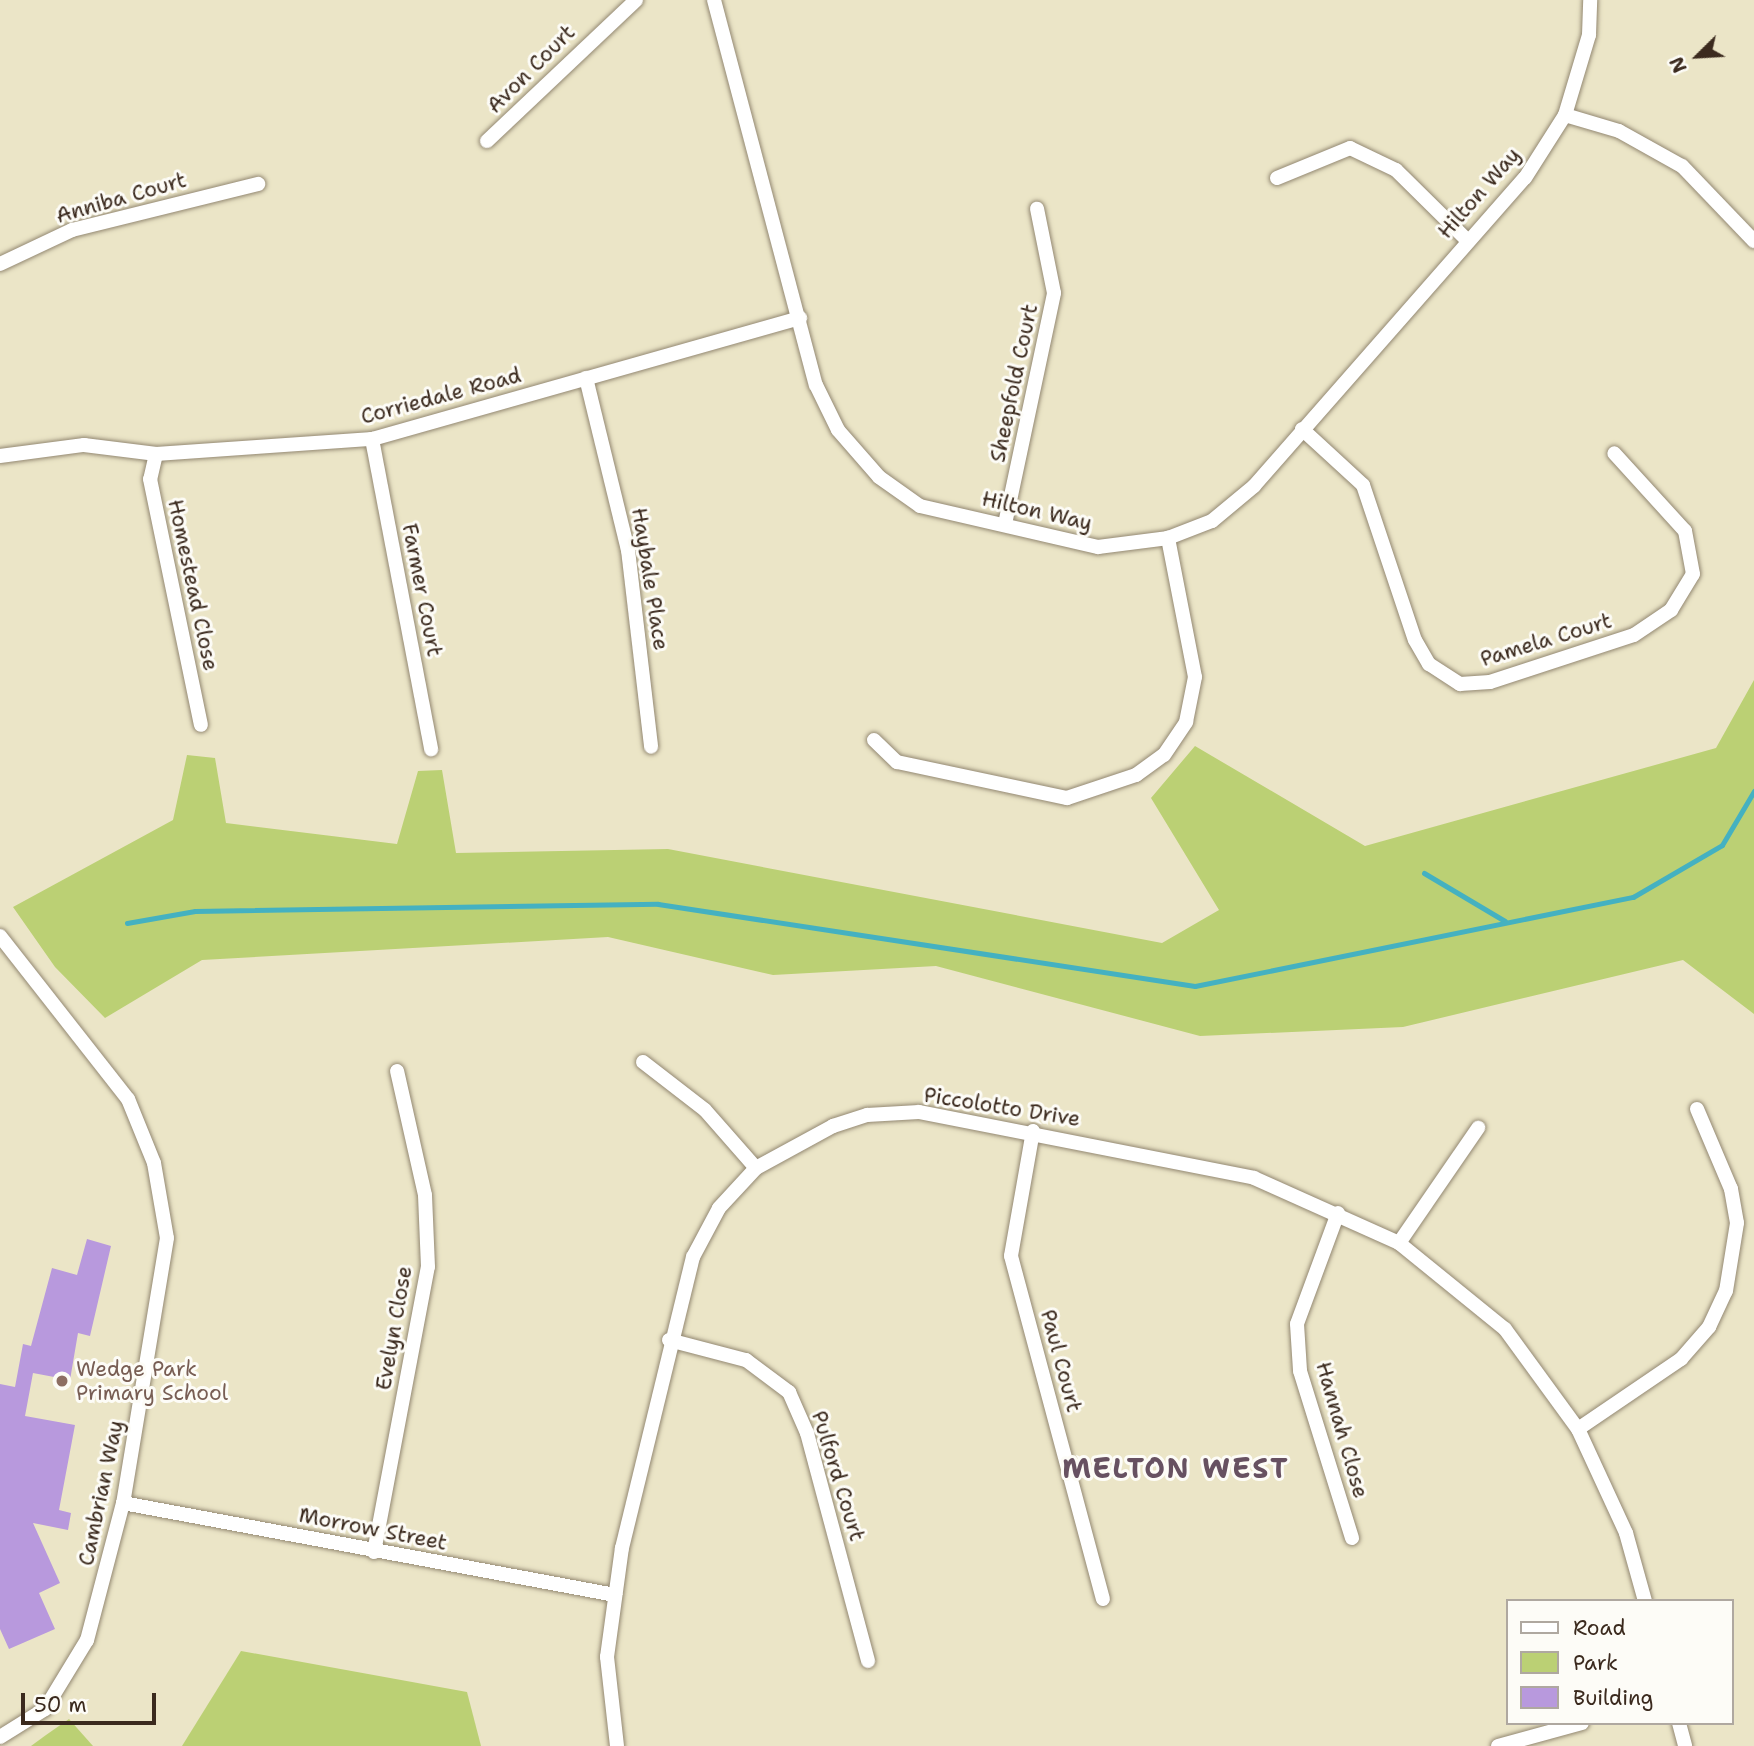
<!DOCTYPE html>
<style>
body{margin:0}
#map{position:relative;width:1754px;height:1746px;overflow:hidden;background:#ebe5c7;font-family:"Shantell Sans",sans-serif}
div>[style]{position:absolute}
.green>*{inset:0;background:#bbd074}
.stream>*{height:5px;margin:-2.5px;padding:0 2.5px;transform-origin:2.5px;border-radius:2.5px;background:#44b1c1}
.building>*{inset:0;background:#b899dd}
.roads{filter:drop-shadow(0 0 2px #938872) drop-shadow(0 0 2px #938872)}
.minor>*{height:14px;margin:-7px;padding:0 7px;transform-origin:7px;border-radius:7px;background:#fff}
.dots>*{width:19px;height:19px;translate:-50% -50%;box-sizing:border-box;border:4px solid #fdfcf7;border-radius:50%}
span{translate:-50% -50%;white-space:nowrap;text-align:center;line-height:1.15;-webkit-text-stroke:6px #fdfcf7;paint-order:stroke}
.street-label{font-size:21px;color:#3b2a1e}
.education-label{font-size:21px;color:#785e54}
.left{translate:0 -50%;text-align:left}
.district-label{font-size:28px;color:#675161;font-weight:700;letter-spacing:2px}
.legend{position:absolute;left:1506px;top:1599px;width:228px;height:126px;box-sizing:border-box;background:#fdfcf7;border:2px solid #afa8a0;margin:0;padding:9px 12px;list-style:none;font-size:21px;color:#3b2a1e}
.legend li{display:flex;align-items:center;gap:14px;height:35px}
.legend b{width:35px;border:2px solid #afa8a0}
.north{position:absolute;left:1663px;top:21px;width:70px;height:70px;-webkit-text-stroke:5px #fdfcf7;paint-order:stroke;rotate:246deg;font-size:19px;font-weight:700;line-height:28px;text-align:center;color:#3b2a1e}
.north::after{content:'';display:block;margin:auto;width:24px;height:32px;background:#3b2a1e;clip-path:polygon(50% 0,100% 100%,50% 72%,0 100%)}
.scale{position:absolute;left:21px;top:1693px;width:135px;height:32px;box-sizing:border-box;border:4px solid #3b2a1e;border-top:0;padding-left:9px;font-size:21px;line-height:24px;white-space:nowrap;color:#3b2a1e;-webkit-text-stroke:5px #fdfcf7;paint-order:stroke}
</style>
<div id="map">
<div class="green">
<div style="clip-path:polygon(1754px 680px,1754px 1014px,1683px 960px,1403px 1027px,1200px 1036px,936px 966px,773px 975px,608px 937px,202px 960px,105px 1018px,55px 967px,13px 907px,173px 820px,187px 755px,215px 758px,226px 823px,397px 844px,418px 771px,442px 770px,456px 853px,668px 849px,1162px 943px,1219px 910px,1151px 798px,1195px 746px,1365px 846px,1716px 748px)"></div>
<div style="clip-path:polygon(241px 1651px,467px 1692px,481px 1746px,182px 1746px)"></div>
<div style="clip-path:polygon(69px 1719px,93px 1746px,31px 1746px,46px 1735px)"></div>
</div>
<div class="stream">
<div style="left:1424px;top:873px;width:94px;rotate:30.7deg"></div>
<div style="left:127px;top:923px;width:69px;rotate:-10deg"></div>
<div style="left:195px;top:911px;width:463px;rotate:-0.9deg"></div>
<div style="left:658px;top:904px;width:543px;rotate:8.68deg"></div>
<div style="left:1195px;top:986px;width:447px;rotate:-11.5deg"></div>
<div style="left:1633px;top:897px;width:103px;rotate:-30.3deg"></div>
<div style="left:1722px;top:845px;width:63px;rotate:-59.3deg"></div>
</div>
<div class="building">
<div style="clip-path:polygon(87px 1239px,111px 1246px,90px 1336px,78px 1333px,70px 1380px,33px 1373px,25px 1416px,75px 1425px,59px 1510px,71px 1513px,68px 1530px,33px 1523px,60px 1583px,39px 1593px,55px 1629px,9px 1649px,0 1629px,0 1384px,15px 1387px,23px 1344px,31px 1346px,52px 1268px,77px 1275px)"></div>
</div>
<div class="roads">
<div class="minor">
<div style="left:714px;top:0;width:398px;rotate:75.2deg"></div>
<div style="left:816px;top:385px;width:50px;rotate:63.9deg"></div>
<div style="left:838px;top:430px;width:62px;rotate:48.9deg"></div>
<div style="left:879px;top:477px;width:50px;rotate:35.3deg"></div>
<div style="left:920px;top:506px;width:183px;rotate:13deg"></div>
<div style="left:1098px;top:547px;width:71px;rotate:-7.3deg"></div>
<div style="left:1168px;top:538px;width:47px;rotate:-21.1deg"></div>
<div style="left:1212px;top:521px;width:55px;rotate:-39.8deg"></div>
<div style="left:1254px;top:486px;width:410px;rotate:-48.7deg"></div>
<div style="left:1525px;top:178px;width:75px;rotate:-57.6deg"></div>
<div style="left:1565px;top:115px;width:84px;rotate:-73.3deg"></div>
<div style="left:1589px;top:35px;width:35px;rotate:-88deg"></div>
<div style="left:1565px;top:115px;width:56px;rotate:16.5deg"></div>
<div style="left:1619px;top:131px;width:72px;rotate:29.1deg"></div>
<div style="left:1682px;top:166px;width:104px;rotate:46.2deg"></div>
<div style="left:487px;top:141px;width:205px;rotate:-43.4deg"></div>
<div style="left:1277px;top:178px;width:79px;rotate:-22.3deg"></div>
<div style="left:1350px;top:148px;width:51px;rotate:25.6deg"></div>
<div style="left:1396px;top:170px;width:100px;rotate:44.6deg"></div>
<div style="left:0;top:264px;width:80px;rotate:-25.3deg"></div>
<div style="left:72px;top:230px;width:192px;rotate:-13.9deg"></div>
<div style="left:586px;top:378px;width:177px;rotate:76.3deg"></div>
<div style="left:628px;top:550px;width:198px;rotate:83.3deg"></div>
<div style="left:1302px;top:429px;width:83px;rotate:42.6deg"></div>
<div style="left:1363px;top:485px;width:163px;rotate:71.5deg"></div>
<div style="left:1415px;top:640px;width:28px;rotate:60deg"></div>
<div style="left:1429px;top:664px;width:37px;rotate:33deg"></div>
<div style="left:1460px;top:684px;width:30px;rotate:-4deg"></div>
<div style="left:1490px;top:682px;width:151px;rotate:-18.1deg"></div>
<div style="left:1634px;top:635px;width:45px;rotate:-34deg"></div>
<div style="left:1671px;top:610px;width:42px;rotate:-58.6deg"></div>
<div style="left:1693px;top:574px;width:44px;rotate:-100.5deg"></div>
<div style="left:1685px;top:531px;width:105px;rotate:-132.3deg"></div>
<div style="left:372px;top:439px;width:316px;rotate:79.2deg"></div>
<div style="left:156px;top:454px;width:26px;rotate:103deg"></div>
<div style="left:150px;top:479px;width:251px;rotate:78.3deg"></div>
<div style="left:0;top:456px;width:85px;rotate:-7.5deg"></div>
<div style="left:84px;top:445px;width:73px;rotate:7.1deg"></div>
<div style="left:156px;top:454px;width:217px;rotate:-4deg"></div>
<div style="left:372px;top:439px;width:445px;rotate:-15.8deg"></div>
<div style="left:1005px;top:524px;width:236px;rotate:-78deg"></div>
<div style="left:1054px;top:293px;width:86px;rotate:-101.4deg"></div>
<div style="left:874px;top:740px;width:32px;rotate:44deg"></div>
<div style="left:897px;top:762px;width:174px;rotate:12deg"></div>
<div style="left:1067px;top:798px;width:73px;rotate:-18.4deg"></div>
<div style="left:1136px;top:775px;width:34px;rotate:-36deg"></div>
<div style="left:1164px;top:755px;width:40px;rotate:-56deg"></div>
<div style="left:1186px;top:722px;width:46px;rotate:-78.7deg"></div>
<div style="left:1195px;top:677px;width:142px;rotate:-101deg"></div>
<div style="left:0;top:936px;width:207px;rotate:51.9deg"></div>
<div style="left:128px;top:1099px;width:69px;rotate:67.9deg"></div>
<div style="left:154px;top:1163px;width:76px;rotate:80.2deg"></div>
<div style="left:167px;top:1238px;width:269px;rotate:99.4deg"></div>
<div style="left:123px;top:1503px;width:142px;rotate:104.7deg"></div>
<div style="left:87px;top:1640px;width:81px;rotate:121.3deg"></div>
<div style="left:45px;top:1709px;width:53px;rotate:148.1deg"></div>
<div style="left:643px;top:1062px;width:78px;rotate:37.7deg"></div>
<div style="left:705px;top:1110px;width:77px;rotate:48.7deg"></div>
<div style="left:1033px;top:1131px;width:127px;rotate:100deg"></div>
<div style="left:1011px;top:1256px;width:355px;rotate:75deg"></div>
<div style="left:1338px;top:1213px;width:118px;rotate:110.3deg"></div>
<div style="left:1297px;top:1324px;width:47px;rotate:86.3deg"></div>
<div style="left:1300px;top:1371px;width:175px;rotate:72.7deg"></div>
<div style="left:1399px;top:1243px;width:140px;rotate:-55.5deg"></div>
<div style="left:669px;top:1340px;width:80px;rotate:14.6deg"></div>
<div style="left:746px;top:1360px;width:54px;rotate:36.7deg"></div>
<div style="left:789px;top:1392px;width:45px;rotate:66.3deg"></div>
<div style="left:807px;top:1433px;width:236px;rotate:75deg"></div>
<div style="left:1578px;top:1429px;width:125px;rotate:-34.2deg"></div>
<div style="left:1681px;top:1359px;width:43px;rotate:-48.8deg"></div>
<div style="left:1709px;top:1327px;width:40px;rotate:-65deg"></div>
<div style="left:1726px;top:1291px;width:69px;rotate:-80.8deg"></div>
<div style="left:1737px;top:1223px;width:35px;rotate:-100deg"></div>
<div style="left:1731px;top:1189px;width:87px;rotate:-113deg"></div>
<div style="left:123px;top:1503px;width:501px;rotate:10.59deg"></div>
<div style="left:374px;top:1552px;width:290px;rotate:-79.3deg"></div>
<div style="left:428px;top:1267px;width:72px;rotate:-92.4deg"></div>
<div style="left:425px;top:1195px;width:127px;rotate:-102.7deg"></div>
<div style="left:1679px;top:1723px;width:24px;rotate:75deg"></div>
<div style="left:617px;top:1746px;width:90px;rotate:-96.4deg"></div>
<div style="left:607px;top:1657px;width:110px;rotate:-82.2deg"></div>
<div style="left:622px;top:1548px;width:300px;rotate:-76.3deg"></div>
<div style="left:693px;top:1257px;width:55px;rotate:-62deg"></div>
<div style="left:719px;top:1208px;width:54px;rotate:-47.2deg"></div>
<div style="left:756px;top:1168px;width:88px;rotate:-28.6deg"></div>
<div style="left:833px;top:1126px;width:36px;rotate:-18deg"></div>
<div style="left:867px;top:1115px;width:52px;rotate:-3.3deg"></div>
<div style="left:919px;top:1112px;width:341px;rotate:11.1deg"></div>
<div style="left:1254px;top:1178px;width:159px;rotate:24.1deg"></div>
<div style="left:1399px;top:1243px;width:136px;rotate:39.1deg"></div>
<div style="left:1505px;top:1329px;width:124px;rotate:53.9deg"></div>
<div style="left:1578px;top:1429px;width:115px;rotate:65.2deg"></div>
<div style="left:1626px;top:1533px;width:71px;rotate:74.4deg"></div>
<div style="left:1498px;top:1746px;width:87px;rotate:-15.3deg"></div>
</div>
</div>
<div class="dots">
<div style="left:62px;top:1381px;background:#8d6e63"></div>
</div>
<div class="street-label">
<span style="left:531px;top:69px;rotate:-45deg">Avon Court</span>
<span style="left:1479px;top:193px;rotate:-49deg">Hilton Way</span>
<span style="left:121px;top:198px;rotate:-16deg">Anniba Court</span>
<span style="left:1014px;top:383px;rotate:-78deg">Sheepfold Court</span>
<span style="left:441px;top:396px;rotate:-15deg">Corriedale Road</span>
<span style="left:1037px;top:511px;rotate:13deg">Hilton Way</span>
<span style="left:650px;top:579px;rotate:81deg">Haybale Place</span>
<span style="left:193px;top:585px;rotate:78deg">Homestead Close</span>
<span style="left:422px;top:590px;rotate:79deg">Farmer Court</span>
<span style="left:1546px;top:640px;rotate:-17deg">Pamela Court</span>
<span style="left:1002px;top:1107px;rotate:9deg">Piccolotto Drive</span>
<span style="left:394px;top:1328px;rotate:-80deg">Evelyn Close</span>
<span style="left:1061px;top:1361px;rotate:75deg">Paul Court</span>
<span style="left:1342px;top:1430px;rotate:74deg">Hannah Close</span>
<span style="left:838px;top:1476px;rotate:73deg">Pulford Court</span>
<span style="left:101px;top:1493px;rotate:-78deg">Cambrian Way</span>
<span style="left:373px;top:1529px;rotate:11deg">Morrow Street</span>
</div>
<div class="education-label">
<span class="left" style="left:76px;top:1381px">Wedge Park<br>Primary School</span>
</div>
<div class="district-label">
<span style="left:1176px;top:1468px">MELTON WEST</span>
</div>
<ul class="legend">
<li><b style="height:9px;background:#fff"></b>Road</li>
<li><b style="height:19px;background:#bbd074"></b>Park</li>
<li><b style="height:19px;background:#b899dd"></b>Building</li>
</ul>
<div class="north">N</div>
<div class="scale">50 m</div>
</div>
